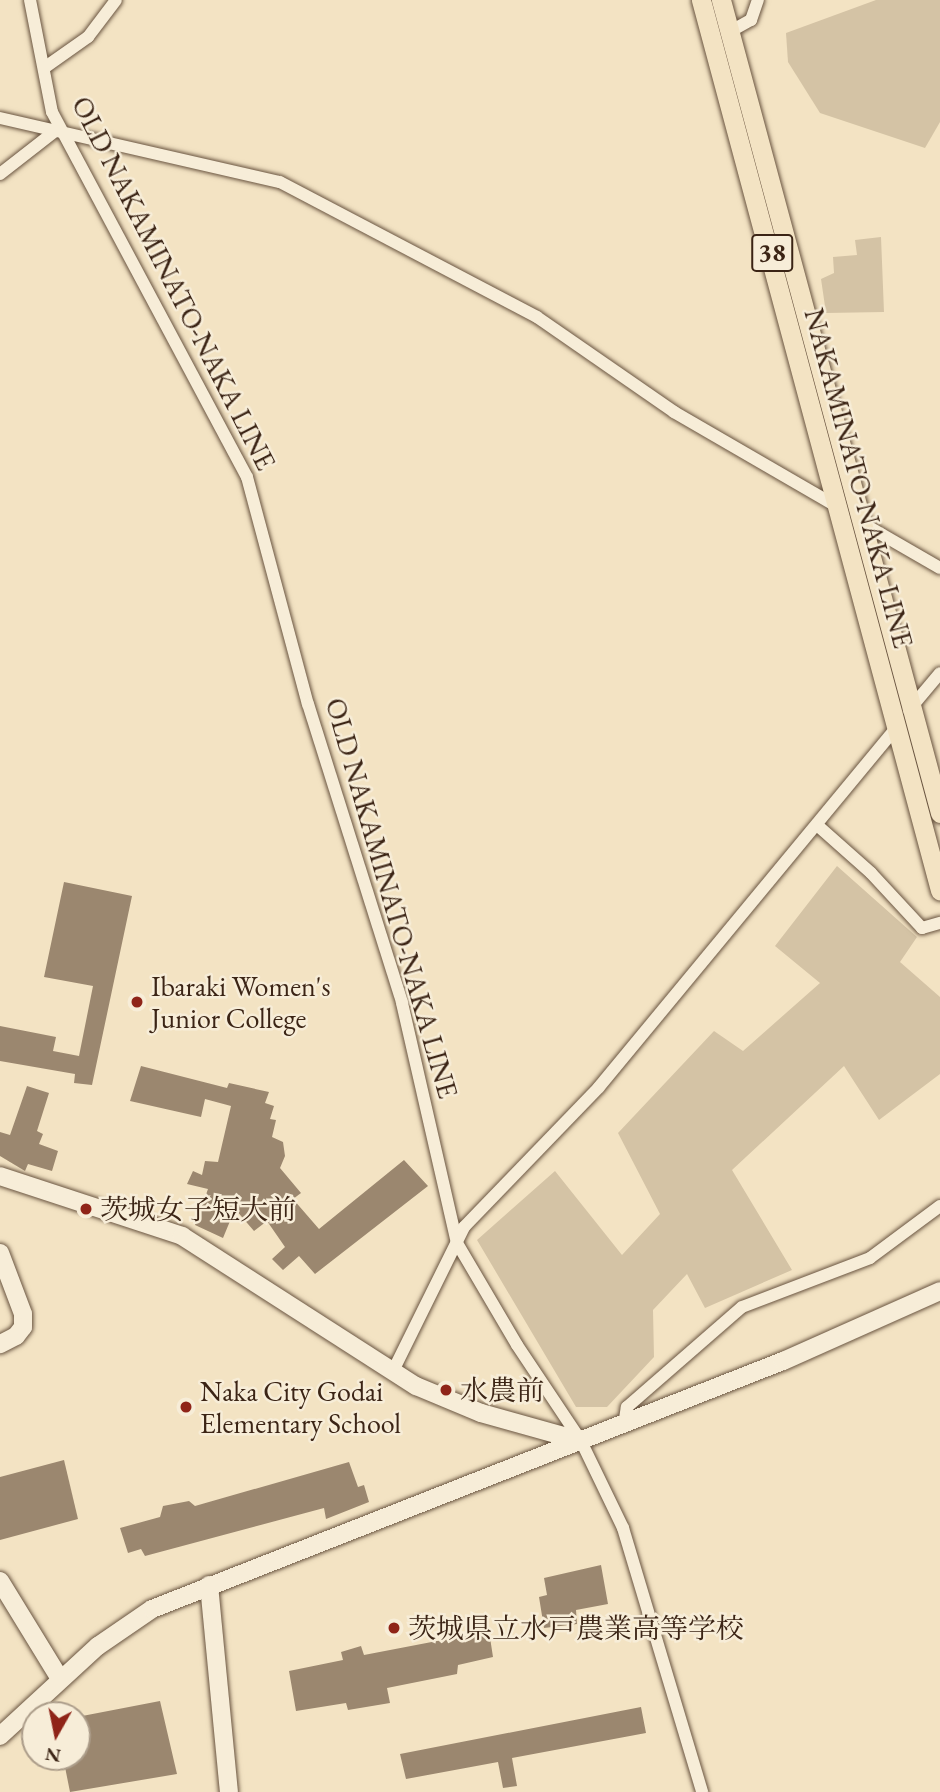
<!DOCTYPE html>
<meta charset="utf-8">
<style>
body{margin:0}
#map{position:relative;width:940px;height:1792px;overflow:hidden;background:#f3e3c3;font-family:"EB Garamond","Noto Serif JP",serif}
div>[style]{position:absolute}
.green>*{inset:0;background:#d4c3a5}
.building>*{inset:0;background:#9b876f}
.roads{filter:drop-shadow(0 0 2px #695440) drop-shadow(0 0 2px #695440)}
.street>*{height:12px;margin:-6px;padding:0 6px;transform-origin:6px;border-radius:6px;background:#f7edd8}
.secondary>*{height:18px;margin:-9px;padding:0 9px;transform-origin:9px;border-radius:9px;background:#f7edd8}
.primary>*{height:19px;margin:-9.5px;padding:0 9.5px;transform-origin:9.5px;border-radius:9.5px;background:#f3e3c3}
.dots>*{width:19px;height:19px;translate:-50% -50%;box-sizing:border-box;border:4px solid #f7edd8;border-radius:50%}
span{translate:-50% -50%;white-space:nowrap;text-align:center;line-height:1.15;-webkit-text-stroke:5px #f7edd8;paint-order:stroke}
.shield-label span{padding:2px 5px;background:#f7edd8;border:2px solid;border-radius:5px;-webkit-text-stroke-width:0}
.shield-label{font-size:26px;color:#3b2415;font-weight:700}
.street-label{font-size:28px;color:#3b2415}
.poi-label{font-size:28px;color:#3b2415}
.left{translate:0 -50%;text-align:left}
.north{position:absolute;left:21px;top:1701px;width:70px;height:70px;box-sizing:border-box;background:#f7edd8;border:2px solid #ac9d8a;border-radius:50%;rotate:189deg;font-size:19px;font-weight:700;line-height:28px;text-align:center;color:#3b2415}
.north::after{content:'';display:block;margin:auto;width:24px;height:32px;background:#8f2418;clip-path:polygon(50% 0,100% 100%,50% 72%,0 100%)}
</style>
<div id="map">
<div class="green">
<div style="clip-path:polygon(876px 0,940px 0,940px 122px,925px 148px,820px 113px,788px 62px,786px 33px)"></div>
<div style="clip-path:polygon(881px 237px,884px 312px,826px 313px,821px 279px,834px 273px,833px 257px,857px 255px,855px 240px)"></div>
<div style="clip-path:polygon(837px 866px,917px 937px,900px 962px,940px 997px,940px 1074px,879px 1120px,844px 1066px,732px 1170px,792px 1270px,705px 1308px,687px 1274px,653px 1310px,654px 1357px,607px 1407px,576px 1407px,477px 1240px,555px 1171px,622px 1255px,660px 1214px,618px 1133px,714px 1031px,743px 1051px,820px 983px,775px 946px)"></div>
</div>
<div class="building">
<div style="clip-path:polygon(64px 882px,132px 896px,92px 1085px,74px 1083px,75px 1074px,0 1061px,0 1026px,56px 1037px,53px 1051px,79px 1056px,93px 986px,44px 977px)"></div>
<div style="clip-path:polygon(141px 1066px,227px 1088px,229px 1083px,269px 1092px,265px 1103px,274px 1106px,270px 1119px,276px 1120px,272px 1137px,283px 1142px,285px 1156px,280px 1168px,301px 1193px,293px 1199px,319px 1229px,404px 1160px,428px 1186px,315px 1274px,299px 1256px,283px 1270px,272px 1259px,285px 1247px,267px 1221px,254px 1231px,235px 1209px,223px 1238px,195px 1225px,208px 1189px,187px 1184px,193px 1171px,202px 1175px,205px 1161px,218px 1162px,231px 1106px,205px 1099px,201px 1117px,130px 1101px)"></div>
<div style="clip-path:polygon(27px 1086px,49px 1093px,37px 1131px,43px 1134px,39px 1144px,58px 1151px,52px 1171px,28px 1164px,25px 1171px,0 1156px,0 1132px,10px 1135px)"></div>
<div style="clip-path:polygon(64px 1460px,78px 1519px,0 1540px,0 1477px)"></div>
<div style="clip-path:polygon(349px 1462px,358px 1487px,364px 1485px,369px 1502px,326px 1519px,324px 1508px,145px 1556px,141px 1549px,128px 1553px,120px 1528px,160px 1517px,163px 1506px,189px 1501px,195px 1506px)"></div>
<div style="clip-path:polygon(601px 1565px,608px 1604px,576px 1610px,577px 1624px,544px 1628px,539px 1597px,547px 1595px,544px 1578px)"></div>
<div style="clip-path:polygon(489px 1631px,493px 1657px,458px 1665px,457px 1674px,387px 1688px,390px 1703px,348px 1710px,346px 1703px,296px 1711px,289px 1671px,343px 1660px,341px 1652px,361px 1646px,364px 1655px)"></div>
<div style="clip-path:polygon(160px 1701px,177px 1774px,70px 1792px,63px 1757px,77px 1757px,77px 1717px)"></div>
<div style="clip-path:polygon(641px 1707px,646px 1733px,512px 1758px,517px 1786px,503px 1788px,498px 1762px,406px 1779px,400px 1754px)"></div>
</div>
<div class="roads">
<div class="street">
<div style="left:30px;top:0;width:114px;rotate:78.9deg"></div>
<div style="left:52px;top:112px;width:414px;rotate:61.9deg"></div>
<div style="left:247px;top:477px;width:235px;rotate:75deg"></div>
<div style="left:308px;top:704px;width:313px;rotate:72.5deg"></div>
<div style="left:402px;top:1003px;width:246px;rotate:77.1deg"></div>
<div style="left:457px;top:1243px;width:118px;rotate:59.5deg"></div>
<div style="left:517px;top:1345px;width:115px;rotate:56.3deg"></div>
<div style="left:581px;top:1441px;width:97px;rotate:64.2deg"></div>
<div style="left:623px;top:1528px;width:276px;rotate:73.3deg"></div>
<div style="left:731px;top:31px;width:23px;rotate:-29deg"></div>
<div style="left:751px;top:20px;width:21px;rotate:-71deg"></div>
<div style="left:44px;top:68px;width:54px;rotate:-35.2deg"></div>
<div style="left:88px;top:37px;width:46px;rotate:-52.9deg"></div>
<div style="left:0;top:118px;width:287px;rotate:12.9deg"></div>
<div style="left:280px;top:182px;width:290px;rotate:27.7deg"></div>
<div style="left:537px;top:317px;width:167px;rotate:34.7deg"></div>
<div style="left:674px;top:412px;width:190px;rotate:30.1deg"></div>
<div style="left:0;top:174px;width:70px;rotate:-38deg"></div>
<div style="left:862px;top:523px;width:90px;rotate:30deg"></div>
<div style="left:909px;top:710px;width:48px;rotate:-50deg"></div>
<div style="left:817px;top:825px;width:72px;rotate:41.6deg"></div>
<div style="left:871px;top:873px;width:75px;rotate:47.2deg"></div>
<div style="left:922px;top:928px;width:19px;rotate:-16deg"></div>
<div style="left:392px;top:1373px;width:163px;rotate:-63.7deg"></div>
<div style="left:464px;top:1227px;width:194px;rotate:-46deg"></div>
<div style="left:599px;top:1087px;width:470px;rotate:-50.4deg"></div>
<div style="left:624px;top:1425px;width:18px;rotate:-81deg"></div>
<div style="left:627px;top:1407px;width:152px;rotate:-41deg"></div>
<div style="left:742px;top:1307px;width:137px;rotate:-20.9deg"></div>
<div style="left:870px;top:1258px;width:87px;rotate:-36.6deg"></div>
</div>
<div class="secondary">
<div style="left:0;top:1176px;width:192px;rotate:18.2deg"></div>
<div style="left:182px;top:1236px;width:278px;rotate:32.7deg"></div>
<div style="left:416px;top:1386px;width:70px;rotate:22.6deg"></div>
<div style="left:481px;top:1413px;width:104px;rotate:15.6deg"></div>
<div style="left:0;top:1253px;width:65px;rotate:69.3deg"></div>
<div style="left:23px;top:1314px;width:13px;rotate:90deg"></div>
<div style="left:23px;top:1327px;width:11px;rotate:128deg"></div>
<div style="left:16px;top:1336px;width:18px;rotate:153deg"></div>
<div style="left:0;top:1581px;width:115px;rotate:58.5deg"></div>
<div style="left:209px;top:1585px;width:208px;rotate:84.5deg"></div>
<div style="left:0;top:1736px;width:133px;rotate:-42.6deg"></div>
<div style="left:98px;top:1646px;width:65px;rotate:-34.4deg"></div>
<div style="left:152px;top:1609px;width:678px;rotate:-21.46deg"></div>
<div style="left:783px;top:1361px;width:172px;rotate:-24deg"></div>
</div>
<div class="primary">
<div style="left:701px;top:0;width:922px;rotate:74.97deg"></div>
<div style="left:721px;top:0;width:842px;rotate:74.92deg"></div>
</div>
</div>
<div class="dots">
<div style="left:137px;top:1002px;background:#8f2418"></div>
<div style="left:86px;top:1209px;background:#8f2418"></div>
<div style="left:446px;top:1390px;background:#8f2418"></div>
<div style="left:186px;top:1407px;background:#8f2418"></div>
<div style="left:394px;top:1628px;background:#8f2418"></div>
</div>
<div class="shield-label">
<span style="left:772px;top:253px">38</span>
</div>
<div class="street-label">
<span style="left:174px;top:283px;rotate:63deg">OLD NAKAMINATO-NAKA LINE</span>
<span style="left:859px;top:478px;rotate:75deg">NAKAMINATO-NAKA LINE</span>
<span style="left:392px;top:898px;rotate:74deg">OLD NAKAMINATO-NAKA LINE</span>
</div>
<div class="poi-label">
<span class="left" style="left:151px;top:1002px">Ibaraki Women's<br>Junior College</span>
<span class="left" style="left:100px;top:1209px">茨城女子短大前</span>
<span class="left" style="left:460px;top:1390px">水農前</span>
<span class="left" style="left:200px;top:1407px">Naka City Godai<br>Elementary School</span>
<span class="left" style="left:408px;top:1628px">茨城県立水戸農業高等学校</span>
</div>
<div class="north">N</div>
</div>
